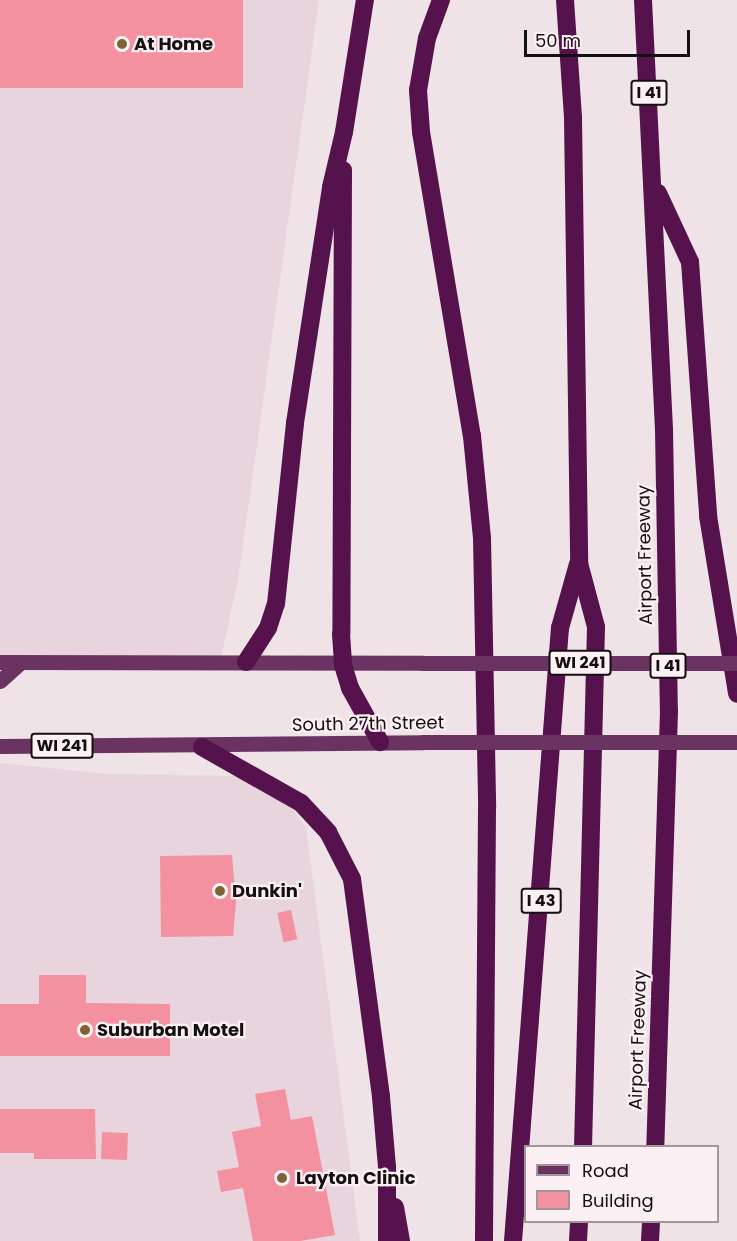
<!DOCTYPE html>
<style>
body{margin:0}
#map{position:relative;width:737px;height:1241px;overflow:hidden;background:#efe3e7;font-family:Poppins,sans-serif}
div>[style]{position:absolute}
.built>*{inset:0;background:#e8d4dc}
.building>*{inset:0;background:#f391a0;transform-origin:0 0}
.major>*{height:15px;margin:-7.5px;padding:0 7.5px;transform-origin:7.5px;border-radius:7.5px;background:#6b3361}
.highway>*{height:18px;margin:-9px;padding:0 9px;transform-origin:9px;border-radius:9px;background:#55124c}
.major-bridge>*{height:15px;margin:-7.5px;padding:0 7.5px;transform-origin:7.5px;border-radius:7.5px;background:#6b3361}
.dots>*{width:16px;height:16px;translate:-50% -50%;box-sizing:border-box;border:3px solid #fcf0f5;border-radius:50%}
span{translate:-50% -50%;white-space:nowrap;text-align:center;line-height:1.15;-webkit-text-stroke:4.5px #fcf0f5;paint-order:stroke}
.shield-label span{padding:2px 4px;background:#fcf0f5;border:2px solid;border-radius:4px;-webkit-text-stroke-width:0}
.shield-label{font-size:16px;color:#141011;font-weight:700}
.poi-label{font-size:18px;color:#141011;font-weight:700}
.left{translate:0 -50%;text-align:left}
.street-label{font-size:18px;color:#141011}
.legend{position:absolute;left:524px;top:1145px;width:195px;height:78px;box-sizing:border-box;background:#fcf0f5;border:2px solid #9f969a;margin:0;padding:8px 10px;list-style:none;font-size:18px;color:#141011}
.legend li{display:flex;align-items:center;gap:12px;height:30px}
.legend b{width:30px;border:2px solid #9f969a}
.scale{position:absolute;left:524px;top:30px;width:166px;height:27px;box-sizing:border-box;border:3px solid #141011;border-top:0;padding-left:8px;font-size:18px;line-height:21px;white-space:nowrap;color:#141011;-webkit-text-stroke:4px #fcf0f5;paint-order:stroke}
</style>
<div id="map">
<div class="built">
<div style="clip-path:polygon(0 0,319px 0,238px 580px,220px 662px,0 662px)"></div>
<div style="clip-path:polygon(0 763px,107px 774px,237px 776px,290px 806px,306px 827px,360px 1241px,0 1241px)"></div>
</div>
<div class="building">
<div style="left:0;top:0;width:243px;height:88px"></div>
<div style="clip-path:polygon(232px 855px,236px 902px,233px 936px,161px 937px,160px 856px)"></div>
<div style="left:291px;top:910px;width:30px;height:14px;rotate:78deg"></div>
<div style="clip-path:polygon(39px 975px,86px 975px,86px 1003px,170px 1004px,170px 1056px,0 1056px,0 1004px,39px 1004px)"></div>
<div style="clip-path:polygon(285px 1089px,291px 1120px,312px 1116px,335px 1235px,300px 1241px,253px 1241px,243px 1188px,221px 1192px,217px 1171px,239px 1167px,232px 1132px,261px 1126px,255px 1094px)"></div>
<div style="clip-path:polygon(0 1109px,95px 1109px,96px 1159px,34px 1159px,34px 1153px,0 1153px)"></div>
<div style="left:102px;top:1132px;width:26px;height:27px;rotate:2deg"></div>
</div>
<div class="major">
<div style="left:0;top:662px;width:423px;rotate:0.1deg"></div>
<div style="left:0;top:681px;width:28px;rotate:-42deg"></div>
<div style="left:0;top:746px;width:423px;rotate:-0.5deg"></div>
</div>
<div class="highway">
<div style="left:441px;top:0;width:40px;rotate:110.2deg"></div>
<div style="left:427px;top:38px;width:53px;rotate:99.8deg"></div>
<div style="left:418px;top:90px;width:42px;rotate:85.9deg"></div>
<div style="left:421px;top:132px;width:308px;rotate:80.5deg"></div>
<div style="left:472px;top:436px;width:102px;rotate:84.4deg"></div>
<div style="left:482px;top:538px;width:270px;rotate:88.9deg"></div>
<div style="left:487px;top:808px;width:433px;rotate:90.4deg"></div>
<div style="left:565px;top:0;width:118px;rotate:86.1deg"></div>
<div style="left:573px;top:118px;width:445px;rotate:89.2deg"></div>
<div style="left:579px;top:563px;width:66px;rotate:75.1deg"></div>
<div style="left:596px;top:627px;width:519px;rotate:91.43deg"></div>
<div style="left:643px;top:0;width:431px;rotate:87.2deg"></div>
<div style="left:664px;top:430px;width:281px;rotate:89deg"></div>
<div style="left:669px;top:711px;width:435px;rotate:91.8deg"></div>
<div style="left:343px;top:170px;width:464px;rotate:90.2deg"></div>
<div style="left:341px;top:634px;width:31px;rotate:86deg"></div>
<div style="left:343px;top:665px;width:24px;rotate:73deg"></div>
<div style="left:350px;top:688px;width:62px;rotate:60.9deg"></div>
<div style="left:658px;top:193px;width:76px;rotate:65.1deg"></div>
<div style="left:690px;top:262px;width:255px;rotate:85.9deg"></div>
<div style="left:708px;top:516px;width:180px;rotate:80.7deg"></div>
<div style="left:246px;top:662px;width:40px;rotate:-57.1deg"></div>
<div style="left:268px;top:628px;width:25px;rotate:-72deg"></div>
<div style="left:276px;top:604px;width:182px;rotate:-84deg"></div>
<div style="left:295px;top:423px;width:239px;rotate:-81.3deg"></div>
<div style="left:331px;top:187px;width:57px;rotate:-76.7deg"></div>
<div style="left:344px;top:132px;width:134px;rotate:-81deg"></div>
<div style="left:202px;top:747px;width:114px;rotate:29.5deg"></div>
<div style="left:301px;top:803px;width:40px;rotate:47deg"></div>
<div style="left:328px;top:832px;width:53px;rotate:62.9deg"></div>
<div style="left:352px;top:879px;width:220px;rotate:82.4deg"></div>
<div style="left:381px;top:1097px;width:70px;rotate:85.1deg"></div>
<div style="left:387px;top:1167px;width:74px;rotate:90deg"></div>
<div style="left:395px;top:1207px;width:35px;rotate:80deg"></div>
<div style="left:513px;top:1241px;width:615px;rotate:-85.62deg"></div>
<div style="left:560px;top:628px;width:66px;rotate:-74.3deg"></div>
<div style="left:578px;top:1241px;width:19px;rotate:-87deg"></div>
<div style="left:650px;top:1241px;width:19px;rotate:-87deg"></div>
</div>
<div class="major-bridge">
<div style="left:423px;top:663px;width:314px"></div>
<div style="left:423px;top:742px;width:314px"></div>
</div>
<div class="dots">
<div style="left:122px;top:44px;background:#7c6435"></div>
<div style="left:220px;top:891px;background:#7c6435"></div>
<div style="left:85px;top:1030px;background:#7c6435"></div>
<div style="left:282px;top:1178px;background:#7c6435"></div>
</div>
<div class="shield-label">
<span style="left:649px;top:93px">I 41</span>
<span style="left:580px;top:663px">WI 241</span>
<span style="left:668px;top:666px">I 41</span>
<span style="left:62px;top:746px">WI 241</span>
<span style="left:541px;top:901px">I 43</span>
</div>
<div class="poi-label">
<span class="left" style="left:134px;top:44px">At Home</span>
<span class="left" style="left:232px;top:891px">Dunkin'</span>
<span class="left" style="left:97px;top:1030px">Suburban Motel</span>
<span class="left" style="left:296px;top:1178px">Layton Clinic</span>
</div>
<div class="street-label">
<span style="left:645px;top:555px;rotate:-91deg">Airport Freeway</span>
<span style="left:368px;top:724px;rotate:-1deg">South 27th Street</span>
<span style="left:638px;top:1040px;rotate:-88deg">Airport Freeway</span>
</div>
<ul class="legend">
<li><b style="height:8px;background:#6b3361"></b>Road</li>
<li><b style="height:16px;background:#f391a0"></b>Building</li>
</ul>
<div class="scale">50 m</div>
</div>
